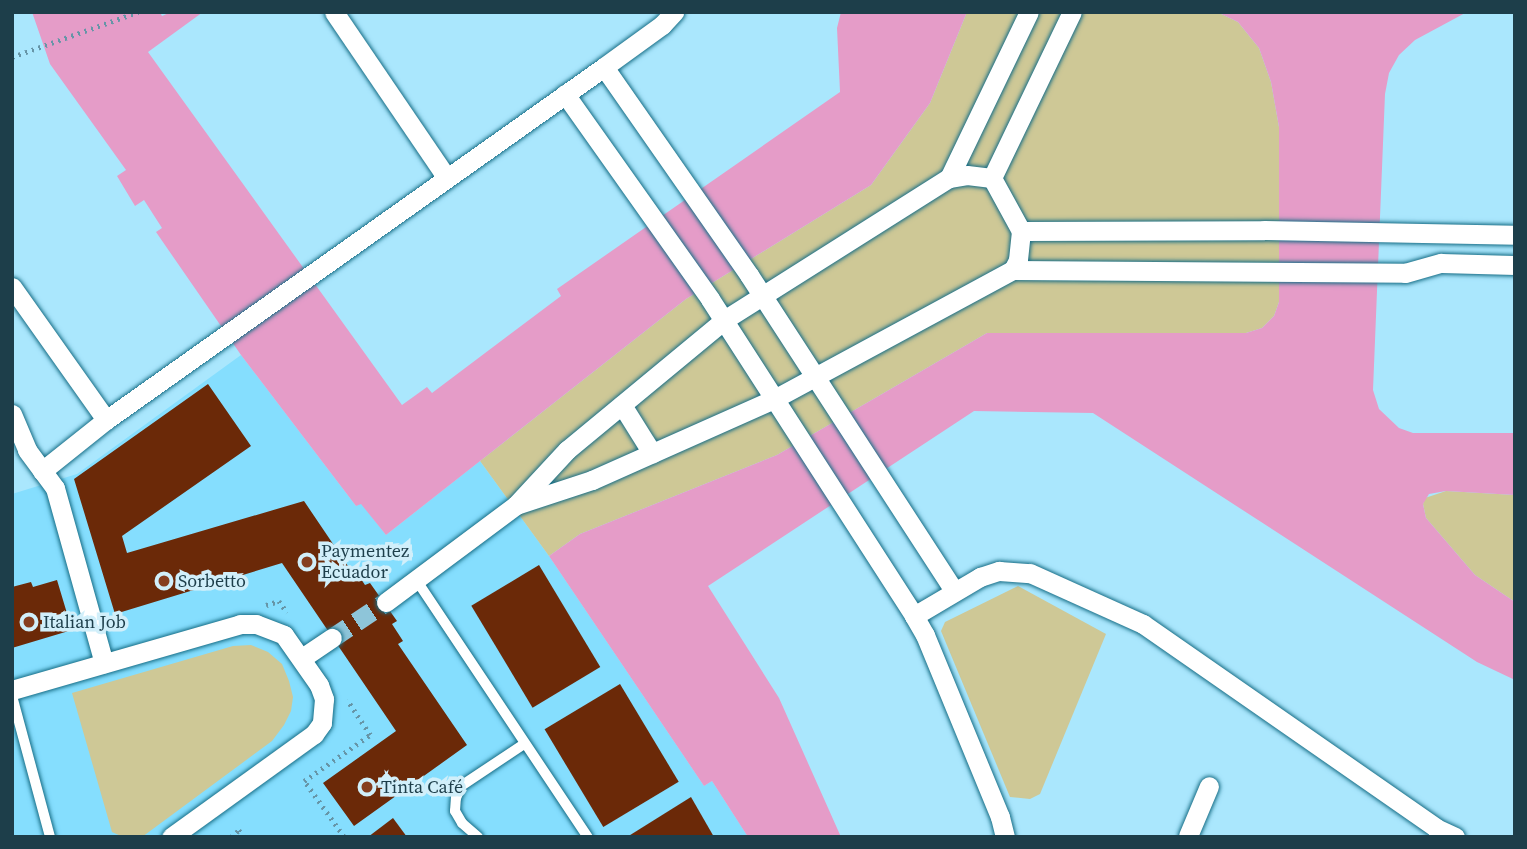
<!DOCTYPE html>
<meta charset="utf-8">
<style>
body{margin:0}
#map{position:relative;width:1527px;height:849px;overflow:hidden;background:#aae7fd;font-family:"Source Serif 4",serif}
div>[style]{position:absolute}
.built>*{inset:0;background:#85defe}
.green>*{inset:0;background:#cec896}
.water>*{inset:0;background:#e59cc8}
.building>*{inset:0;background:#6b2908;transform-origin:0 0}
.street-tunnel>*{height:19px;margin-top:-9.5px;transform-origin:0;background:repeating-linear-gradient(90deg,#8ec5d9 0 19px,transparent 0 29px)}
.path>*{height:4.5px;margin-top:-2.25px;transform-origin:0;background:repeating-linear-gradient(90deg,#6695a7 0 2px,transparent 0 7px)}
.roads{filter:drop-shadow(0 0 2px #166d86) drop-shadow(0 0 2px #166d86)}
.lane>*{height:10px;margin:-5px;padding:0 5px;transform-origin:5px;border-radius:5px;background:#fff}
.street>*{height:19px;margin:-9.5px;padding:0 9.5px;transform-origin:9.5px;border-radius:9.5px;background:#fff}
.dots>*{width:19px;height:19px;translate:-50% -50%;box-sizing:border-box;border:4px solid #d1effa;border-radius:50%}
span{translate:-50% -50%;white-space:nowrap;text-align:center;line-height:1.15;-webkit-text-stroke:7px #d1effa;paint-order:stroke}
.poi-label{font-size:18px;color:#1d3e4a}
.left{translate:0 -50%;text-align:left}
.frame{position:absolute;inset:0;border:14px solid #1d3e4a;pointer-events:none}
</style>
<div id="map">
<div class="built">
<div style="clip-path:polygon(241px 355px,356px 506px,361px 503px,386px 535px,480px 461px,549px 556px,704px 786px,712px 781px,748px 837px,12px 837px,12px 494px,77px 474px)"></div>
</div>
<div class="green">
<div style="clip-path:polygon(967px 12px,1217px 12px,1238px 22px,1259px 48px,1271px 82px,1279px 127px,1279px 302px,1274px 316px,1262px 328px,1246px 333px,987px 333px,777px 455px,580px 534px,549px 556px,480px 461px,686px 299px,871px 185px,930px 103px)"></div>
<div style="clip-path:polygon(1446px 491px,1515px 495px,1515px 602px,1475px 575px,1426px 518px,1423px 504px,1425px 498px)"></div>
<div style="clip-path:polygon(1018px 586px,1106px 634px,1040px 794px,1030px 799px,1010px 797px,941px 631px,945px 622px)"></div>
<div style="clip-path:polygon(251px 645px,268px 652px,282px 664px,289px 681px,293px 697px,291px 711px,284px 725px,272px 741px,142px 837px,123px 837px,112px 832px,72px 693px,233px 646px)"></div>
</div>
<div class="water">
<div style="clip-path:polygon(32px 12px,160px 12px,162px 16px,171px 12px,203px 12px,148px 52px,402px 405px,427px 387px,432px 393px,561px 296px,557px 289px,840px 92px,837px 28px,841px 12px,967px 12px,930px 103px,871px 185px,686px 299px,386px 535px,361px 504px,356px 506px,241px 355px,156px 232px,162px 228px,144px 200px,135px 206px,117px 176px,126px 170px,50px 64px)"></div>
<div style="clip-path:polygon(1217px 12px,1467px 12px,1415px 40px,1399px 55px,1389px 73px,1385px 94px,1373px 390px,1379px 409px,1399px 428px,1413px 433px,1515px 433px,1515px 495px,1446px 491px,1429px 494px,1423px 504px,1426px 518px,1475px 575px,1515px 602px,1515px 680px,1477px 662px,1093px 413px,974px 411px,708px 586px,779px 698px,841px 837px,748px 837px,712px 781px,704px 786px,549px 556px,580px 534px,777px 455px,987px 333px,1246px 333px,1262px 328px,1274px 316px,1279px 302px,1279px 127px,1271px 82px,1259px 48px,1238px 22px)"></div>
</div>
<div class="building">
<div style="clip-path:polygon(208px 384px,251px 446px,122px 536px,127px 553px,304px 501px,352px 572px,355px 570px,365px 585px,370px 583px,397px 621px,392px 624px,403px 641px,398px 644px,467px 745px,354px 826px,323px 783px,396px 731px,282px 563px,115px 614px,74px 479px)"></div>
<div style="left:539px;top:565px;width:119px;height:79px;rotate:59deg"></div>
<div style="clip-path:polygon(57px 580px,72px 630px,12px 648px,12px 587px,31px 582px,33px 587px)"></div>
<div style="left:620px;top:684px;width:114px;height:88px;rotate:59deg"></div>
<div style="clip-path:polygon(691px 797px,714px 837px,627px 837px)"></div>
<div style="clip-path:polygon(393px 818px,407px 837px,368px 837px)"></div>
</div>
<div class="street-tunnel">
<div style="left:332px;top:638px;width:65px;rotate:-33.7deg"></div>
</div>
<div class="path">
<div style="left:12px;top:57px;width:134px;rotate:-19.7deg"></div>
<div style="left:266px;top:605px;width:14px;rotate:-17deg"></div>
<div style="left:279px;top:601px;width:14px;rotate:54deg"></div>
<div style="left:231px;top:837px;width:11px;rotate:-41deg"></div>
<div style="left:239px;top:830px;width:9px;rotate:54deg"></div>
<div style="left:344px;top:837px;width:69px;rotate:-125.5deg"></div>
<div style="left:304px;top:781px;width:80px;rotate:-34.9deg"></div>
<div style="left:370px;top:735px;width:42px;rotate:-123.3deg"></div>
</div>
<div class="roads">
<div class="lane">
<div style="left:417px;top:581px;width:308px;rotate:56.3deg"></div>
<div style="left:12px;top:696px;width:146px;rotate:74.9deg"></div>
<div style="left:478px;top:837px;width:21px;rotate:-139deg"></div>
<div style="left:462px;top:823px;width:14px;rotate:-120deg"></div>
<div style="left:455px;top:811px;width:13px;rotate:-86deg"></div>
<div style="left:456px;top:798px;width:13px;rotate:-67deg"></div>
<div style="left:461px;top:786px;width:76px;rotate:-33.7deg"></div>
</div>
<div class="street">
<div style="left:334px;top:12px;width:199px;rotate:55.8deg"></div>
<div style="left:604px;top:67px;width:254px;rotate:55.1deg"></div>
<div style="left:749px;top:275px;width:377px;rotate:57deg"></div>
<div style="left:565px;top:94px;width:251px;rotate:54.7deg"></div>
<div style="left:710px;top:299px;width:377px;rotate:57.2deg"></div>
<div style="left:914px;top:616px;width:22px;rotate:60deg"></div>
<div style="left:925px;top:635px;width:197px;rotate:67.6deg"></div>
<div style="left:1000px;top:817px;width:21px;rotate:76deg"></div>
<div style="left:949px;top:178px;width:184px;rotate:-64.3deg"></div>
<div style="left:992px;top:178px;width:184px;rotate:-64.3deg"></div>
<div style="left:992px;top:178px;width:60px;rotate:61.3deg"></div>
<div style="left:1021px;top:231px;width:29px;rotate:96deg"></div>
<div style="left:1018px;top:260px;width:11px;rotate:117deg"></div>
<div style="left:1021px;top:231px;width:243px;rotate:-0.2deg"></div>
<div style="left:1264px;top:230px;width:251px;rotate:1.1deg"></div>
<div style="left:12px;top:287px;width:163px;rotate:54.7deg"></div>
<div style="left:622px;top:405px;width:57px;rotate:58deg"></div>
<div style="left:12px;top:414px;width:39px;rotate:67deg"></div>
<div style="left:27px;top:450px;width:47px;rotate:53.6deg"></div>
<div style="left:55px;top:488px;width:182px;rotate:74.4deg"></div>
<div style="left:42px;top:471px;width:82px;rotate:-38.6deg"></div>
<div style="left:106px;top:420px;width:610px;rotate:-35.33deg"></div>
<div style="left:604px;top:67px;width:72px;rotate:-35.9deg"></div>
<div style="left:662px;top:25px;width:18px;rotate:-47deg"></div>
<div style="left:516px;top:505px;width:80px;rotate:-18.2deg"></div>
<div style="left:592px;top:480px;width:199px;rotate:-24deg"></div>
<div style="left:774px;top:399px;width:272px;rotate:-28.4deg"></div>
<div style="left:1013px;top:270px;width:392px;rotate:0.4deg"></div>
<div style="left:1405px;top:273px;width:37px;rotate:-16deg"></div>
<div style="left:1441px;top:263px;width:74px;rotate:1.5deg"></div>
<div style="left:386px;top:602px;width:162px;rotate:-36.7deg"></div>
<div style="left:516px;top:505px;width:75px;rotate:-47.2deg"></div>
<div style="left:567px;top:450px;width:204px;rotate:-39.6deg"></div>
<div style="left:724px;top:320px;width:266px;rotate:-32.3deg"></div>
<div style="left:949px;top:178px;width:18px;rotate:-9deg"></div>
<div style="left:967px;top:175px;width:25px;rotate:7deg"></div>
<div style="left:914px;top:616px;width:77px;rotate:-30.6deg"></div>
<div style="left:980px;top:577px;width:20px;rotate:-18deg"></div>
<div style="left:999px;top:571px;width:31px;rotate:4deg"></div>
<div style="left:1030px;top:573px;width:124px;rotate:24.3deg"></div>
<div style="left:1143px;top:624px;width:357px;rotate:34.8deg"></div>
<div style="left:1436px;top:828px;width:21px;rotate:25deg"></div>
<div style="left:302px;top:658px;width:36px;rotate:-34deg"></div>
<div style="left:12px;top:690px;width:237px;rotate:-16.1deg"></div>
<div style="left:240px;top:624px;width:16px"></div>
<div style="left:256px;top:624px;width:30px;rotate:21deg"></div>
<div style="left:284px;top:635px;width:61px;rotate:55deg"></div>
<div style="left:319px;top:685px;width:15px;rotate:70deg"></div>
<div style="left:324px;top:699px;width:24px;rotate:95deg"></div>
<div style="left:322px;top:723px;width:14px;rotate:126deg"></div>
<div style="left:314px;top:734px;width:176px;rotate:144.2deg"></div>
<div style="left:1188px;top:836px;width:54px;rotate:-67.2deg"></div>
</div>
</div>
<div class="dots">
<div style="left:307px;top:562px;background:#863e1f"></div>
<div style="left:164px;top:581px;background:#863e1f"></div>
<div style="left:29px;top:622px;background:#863e1f"></div>
<div style="left:367px;top:787px;background:#863e1f"></div>
</div>
<div class="poi-label">
<span class="left" style="left:321px;top:562px">Paymentez<br>Ecuador</span>
<span class="left" style="left:178px;top:581px">Sorbetto</span>
<span class="left" style="left:43px;top:622px">Italian Job</span>
<span class="left" style="left:381px;top:787px">Tinta Café</span>
</div>
<div class="frame"></div>
</div>
